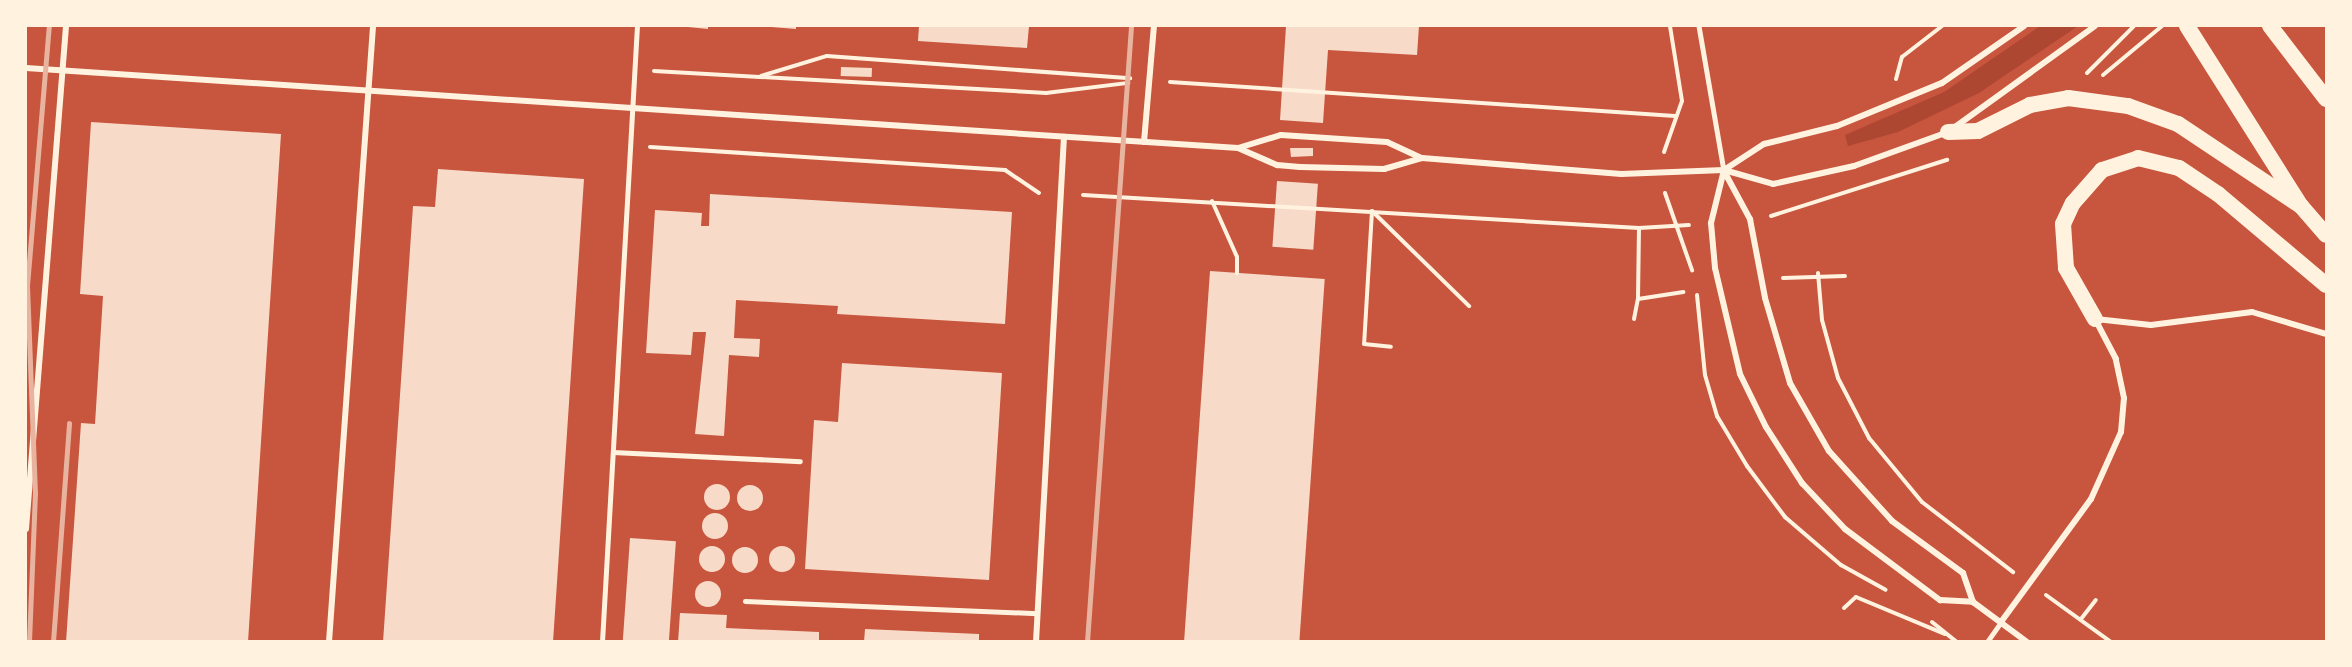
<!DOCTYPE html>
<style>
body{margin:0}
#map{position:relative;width:2352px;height:667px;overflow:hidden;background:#c8553d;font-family:"Roboto Condensed",sans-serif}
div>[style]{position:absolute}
.green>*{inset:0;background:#ae4732}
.building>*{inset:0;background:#f7dbc8;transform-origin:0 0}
.round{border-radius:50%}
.path>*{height:4px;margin:-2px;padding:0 2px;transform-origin:2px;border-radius:2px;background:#fff3e0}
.service>*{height:4.5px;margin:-2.25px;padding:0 2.25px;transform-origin:2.25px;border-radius:2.25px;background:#fff3e0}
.minor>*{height:6px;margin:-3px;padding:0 3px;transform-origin:3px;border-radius:3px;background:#fff3e0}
.trunk>*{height:16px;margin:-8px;padding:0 8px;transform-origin:8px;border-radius:8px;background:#fff3e0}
.rail>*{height:4.5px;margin:-2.25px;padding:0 2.25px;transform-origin:2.25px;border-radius:2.25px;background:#e9b49f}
span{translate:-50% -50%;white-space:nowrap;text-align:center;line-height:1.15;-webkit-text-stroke:4.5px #fff3e0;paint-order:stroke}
.frame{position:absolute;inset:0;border:27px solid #fff3e0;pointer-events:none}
</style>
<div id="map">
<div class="green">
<div style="clip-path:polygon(2040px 26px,2078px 26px,1979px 93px,1898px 132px,1848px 146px,1845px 135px,1944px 92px)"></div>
</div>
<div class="building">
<div style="clip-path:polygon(678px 26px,708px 26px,708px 29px)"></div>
<div style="clip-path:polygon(758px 26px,796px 26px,796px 29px)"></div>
<div style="clip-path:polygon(919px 26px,1029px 26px,1027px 48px,918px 41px)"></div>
<div style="clip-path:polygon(1286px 26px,1419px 26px,1417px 55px,1328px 50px,1323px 123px,1280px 120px)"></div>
<div style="left:841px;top:67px;width:31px;height:9px;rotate:2deg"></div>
<div style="clip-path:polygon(91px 122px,281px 134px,248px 642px,66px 642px,81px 423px,95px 424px,103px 296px,80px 294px)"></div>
<div style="clip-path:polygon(1290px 148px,1313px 148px,1313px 156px,1291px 157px)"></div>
<div style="clip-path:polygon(438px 169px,584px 179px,553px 642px,383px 642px,413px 206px,435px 207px)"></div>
<div style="left:1277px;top:181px;width:41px;height:66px;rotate:4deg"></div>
<div style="clip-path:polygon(710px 194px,1012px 212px,1005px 324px,837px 314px,838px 306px,736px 300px,734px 338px,760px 339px,759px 357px,729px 355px,724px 436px,695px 434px,706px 332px,693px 332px,691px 355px,646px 353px,655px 210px,702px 213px,701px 226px,709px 226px)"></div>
<div style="left:1210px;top:271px;width:115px;height:372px;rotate:4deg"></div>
<div style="clip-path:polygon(842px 363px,1002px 373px,989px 580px,805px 569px,814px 420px,838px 422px)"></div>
<div class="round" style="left:704px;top:484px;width:26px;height:26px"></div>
<div class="round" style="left:737px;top:485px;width:26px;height:26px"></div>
<div class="round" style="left:702px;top:513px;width:26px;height:26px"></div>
<div style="left:630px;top:538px;width:46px;height:104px;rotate:4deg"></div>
<div class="round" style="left:699px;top:546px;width:26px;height:26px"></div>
<div class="round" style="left:769px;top:546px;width:26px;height:26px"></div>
<div class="round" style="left:732px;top:547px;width:26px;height:26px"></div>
<div class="round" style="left:695px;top:581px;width:26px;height:26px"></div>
<div style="clip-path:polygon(680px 613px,727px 615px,726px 628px,819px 632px,819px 642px,678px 642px)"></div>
<div style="clip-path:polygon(865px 629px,979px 634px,979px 642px,864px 642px)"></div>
</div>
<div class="path">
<div style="left:654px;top:71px;width:393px;rotate:3.2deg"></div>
<div style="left:1046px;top:93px;width:83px;rotate:-7deg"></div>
<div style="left:2087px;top:73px;width:66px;rotate:-45deg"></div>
<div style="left:2103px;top:75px;width:77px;rotate:-39.7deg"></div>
<div style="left:761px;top:76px;width:69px;rotate:-16.9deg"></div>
<div style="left:827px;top:56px;width:304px;rotate:4.2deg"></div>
<div style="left:1896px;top:79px;width:23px;rotate:-75deg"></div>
<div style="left:1902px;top:57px;width:51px;rotate:-37.8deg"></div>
<div style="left:1170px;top:82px;width:506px;rotate:3.85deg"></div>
<div style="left:650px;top:147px;width:356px;rotate:3.7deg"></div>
<div style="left:1005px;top:170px;width:41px;rotate:34.1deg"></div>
<div style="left:1664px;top:152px;width:54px;rotate:-70.6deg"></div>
<div style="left:1682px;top:101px;width:76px;rotate:-99.1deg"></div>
<div style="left:1665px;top:193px;width:82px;rotate:70.7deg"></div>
<div style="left:1083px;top:195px;width:557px;rotate:3.4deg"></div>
<div style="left:1639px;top:228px;width:50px;rotate:-3.4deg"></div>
<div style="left:1212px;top:201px;width:61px;rotate:65.9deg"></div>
<div style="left:1237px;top:257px;width:16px;rotate:90deg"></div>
<div style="left:1372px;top:211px;width:133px;rotate:93.4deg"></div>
<div style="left:1364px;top:344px;width:27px;rotate:6deg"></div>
<div style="left:1372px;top:211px;width:136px;rotate:44.4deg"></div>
<div style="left:1771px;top:216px;width:185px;rotate:-17.7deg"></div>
<div style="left:1818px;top:273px;width:47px;rotate:85.1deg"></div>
<div style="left:1822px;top:320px;width:60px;rotate:74.6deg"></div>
<div style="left:1838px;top:378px;width:68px;rotate:62.7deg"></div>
<div style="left:1869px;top:438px;width:83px;rotate:50.4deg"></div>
<div style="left:1922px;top:502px;width:115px;rotate:37.6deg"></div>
<div style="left:1783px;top:278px;width:62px;rotate:-1.8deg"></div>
<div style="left:1697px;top:295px;width:80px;rotate:84.3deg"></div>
<div style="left:1705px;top:375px;width:43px;rotate:73.7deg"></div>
<div style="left:1717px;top:416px;width:58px;rotate:59deg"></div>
<div style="left:1747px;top:466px;width:64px;rotate:53.3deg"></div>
<div style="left:1785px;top:517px;width:74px;rotate:40.6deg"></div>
<div style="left:1841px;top:565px;width:51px;rotate:29.1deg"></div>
<div style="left:1638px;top:299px;width:71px;rotate:-89.2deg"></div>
<div style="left:1634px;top:319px;width:20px;rotate:-79deg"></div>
<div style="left:1638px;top:299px;width:46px;rotate:-8.8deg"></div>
<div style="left:2046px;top:595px;width:80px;rotate:35.9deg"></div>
<div style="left:1844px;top:608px;width:16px;rotate:-43deg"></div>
<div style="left:1856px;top:597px;width:96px;rotate:22.6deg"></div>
<div style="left:2081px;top:619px;width:24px;rotate:-52deg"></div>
<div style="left:1932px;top:622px;width:32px;rotate:39deg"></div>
</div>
<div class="service">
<div style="left:1699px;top:26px;width:146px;rotate:80.2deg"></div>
<div style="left:613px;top:452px;width:187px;rotate:2.8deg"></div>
<div style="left:745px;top:601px;width:292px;rotate:2.4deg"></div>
<div style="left:602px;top:642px;width:617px;rotate:-86.75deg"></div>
<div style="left:1987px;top:642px;width:24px;rotate:-55deg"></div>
</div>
<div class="minor">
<div style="left:26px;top:68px;width:1215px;rotate:3.78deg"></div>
<div style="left:1238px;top:148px;width:43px;rotate:23.6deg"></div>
<div style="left:1277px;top:165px;width:23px;rotate:5deg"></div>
<div style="left:1300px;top:167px;width:84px;rotate:1.4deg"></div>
<div style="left:1384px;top:169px;width:40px;rotate:-16deg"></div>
<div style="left:1144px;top:142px;width:116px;rotate:-85.1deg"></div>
<div style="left:1238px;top:148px;width:45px;rotate:-16.8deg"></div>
<div style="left:1281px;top:135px;width:106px;rotate:3.8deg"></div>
<div style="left:1387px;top:142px;width:38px;rotate:25deg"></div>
<div style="left:1422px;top:158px;width:200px;rotate:4.6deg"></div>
<div style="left:1621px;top:174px;width:103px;rotate:-2.2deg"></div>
<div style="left:1724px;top:170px;width:51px;rotate:15.9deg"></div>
<div style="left:1773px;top:184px;width:83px;rotate:-12.5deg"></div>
<div style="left:1854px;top:166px;width:100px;rotate:-19.9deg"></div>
<div style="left:1948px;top:132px;width:181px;rotate:-35.8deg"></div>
<div style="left:1724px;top:170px;width:55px;rotate:103.8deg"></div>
<div style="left:1711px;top:223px;width:45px;rotate:84.9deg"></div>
<div style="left:1715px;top:268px;width:109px;rotate:76.7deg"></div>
<div style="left:1740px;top:374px;width:59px;rotate:63.9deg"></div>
<div style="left:1766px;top:427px;width:67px;rotate:57.3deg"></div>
<div style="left:1802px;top:483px;width:63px;rotate:46.9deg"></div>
<div style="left:1845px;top:529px;width:119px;rotate:36.8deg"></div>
<div style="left:1940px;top:600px;width:33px;rotate:3deg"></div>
<div style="left:1973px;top:602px;width:67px;rotate:36.5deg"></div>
<div style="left:1724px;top:170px;width:48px;rotate:-33deg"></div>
<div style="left:1764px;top:144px;width:75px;rotate:-13.9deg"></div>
<div style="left:1837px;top:126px;width:113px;rotate:-22.3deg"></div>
<div style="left:1942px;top:83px;width:100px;rotate:-34.8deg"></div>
<div style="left:1724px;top:171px;width:55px;rotate:61.6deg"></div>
<div style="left:1750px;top:219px;width:80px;rotate:79.2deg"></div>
<div style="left:1765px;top:298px;width:89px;rotate:73.6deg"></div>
<div style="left:1790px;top:383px;width:78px;rotate:60.2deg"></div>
<div style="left:1829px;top:451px;width:94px;rotate:48deg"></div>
<div style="left:1892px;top:521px;width:88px;rotate:36.2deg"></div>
<div style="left:1963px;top:573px;width:31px;rotate:71deg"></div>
<div style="left:2096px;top:319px;width:55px;rotate:6.2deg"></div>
<div style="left:2151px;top:325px;width:102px;rotate:-7.3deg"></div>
<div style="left:2252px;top:312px;width:77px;rotate:16.6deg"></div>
<div style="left:26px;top:529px;width:505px;rotate:-85.45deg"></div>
<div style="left:2001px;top:622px;width:152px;rotate:-53.8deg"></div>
<div style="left:2091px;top:499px;width:73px;rotate:-65.9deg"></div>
<div style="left:2121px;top:432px;width:34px;rotate:-85deg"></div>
<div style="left:2124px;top:398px;width:40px;rotate:-102deg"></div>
<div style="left:2116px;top:359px;width:45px;rotate:-117.7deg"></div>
<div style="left:329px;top:642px;width:618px;rotate:-85.91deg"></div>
<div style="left:1036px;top:642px;width:506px;rotate:-86.83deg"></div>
</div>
<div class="trunk">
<div style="left:2187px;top:26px;width:213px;rotate:57.7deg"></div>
<div style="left:2301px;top:206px;width:38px;rotate:49deg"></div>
<div style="left:2270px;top:26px;width:92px;rotate:52.5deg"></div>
<div style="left:1948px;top:132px;width:30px;rotate:-2deg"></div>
<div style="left:1978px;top:131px;width:58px;rotate:-26.6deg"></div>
<div style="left:2030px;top:105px;width:39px;rotate:-10deg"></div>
<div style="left:2068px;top:98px;width:61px;rotate:7.6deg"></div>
<div style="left:2128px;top:106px;width:53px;rotate:19.8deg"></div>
<div style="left:2178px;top:124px;width:148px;rotate:33.7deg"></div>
<div style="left:2095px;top:319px;width:59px;rotate:-119.6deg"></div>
<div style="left:2066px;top:268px;width:44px;rotate:-93.9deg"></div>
<div style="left:2063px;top:224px;width:23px;rotate:-65deg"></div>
<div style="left:2073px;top:203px;width:44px;rotate:-48.7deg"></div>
<div style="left:2102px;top:170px;width:38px;rotate:-18deg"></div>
<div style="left:2138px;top:158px;width:42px;rotate:13.7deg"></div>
<div style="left:2179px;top:168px;width:47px;rotate:33.7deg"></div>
<div style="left:2218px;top:194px;width:141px;rotate:40.1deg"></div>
</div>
<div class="rail">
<div style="left:29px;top:642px;width:148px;rotate:-87.7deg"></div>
<div style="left:35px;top:494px;width:208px;rotate:-92.2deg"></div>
<div style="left:27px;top:286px;width:261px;rotate:-85.2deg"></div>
<div style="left:53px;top:642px;width:219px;rotate:-85.8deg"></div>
<div style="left:1087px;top:642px;width:618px;rotate:-85.91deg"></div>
</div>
<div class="frame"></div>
</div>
